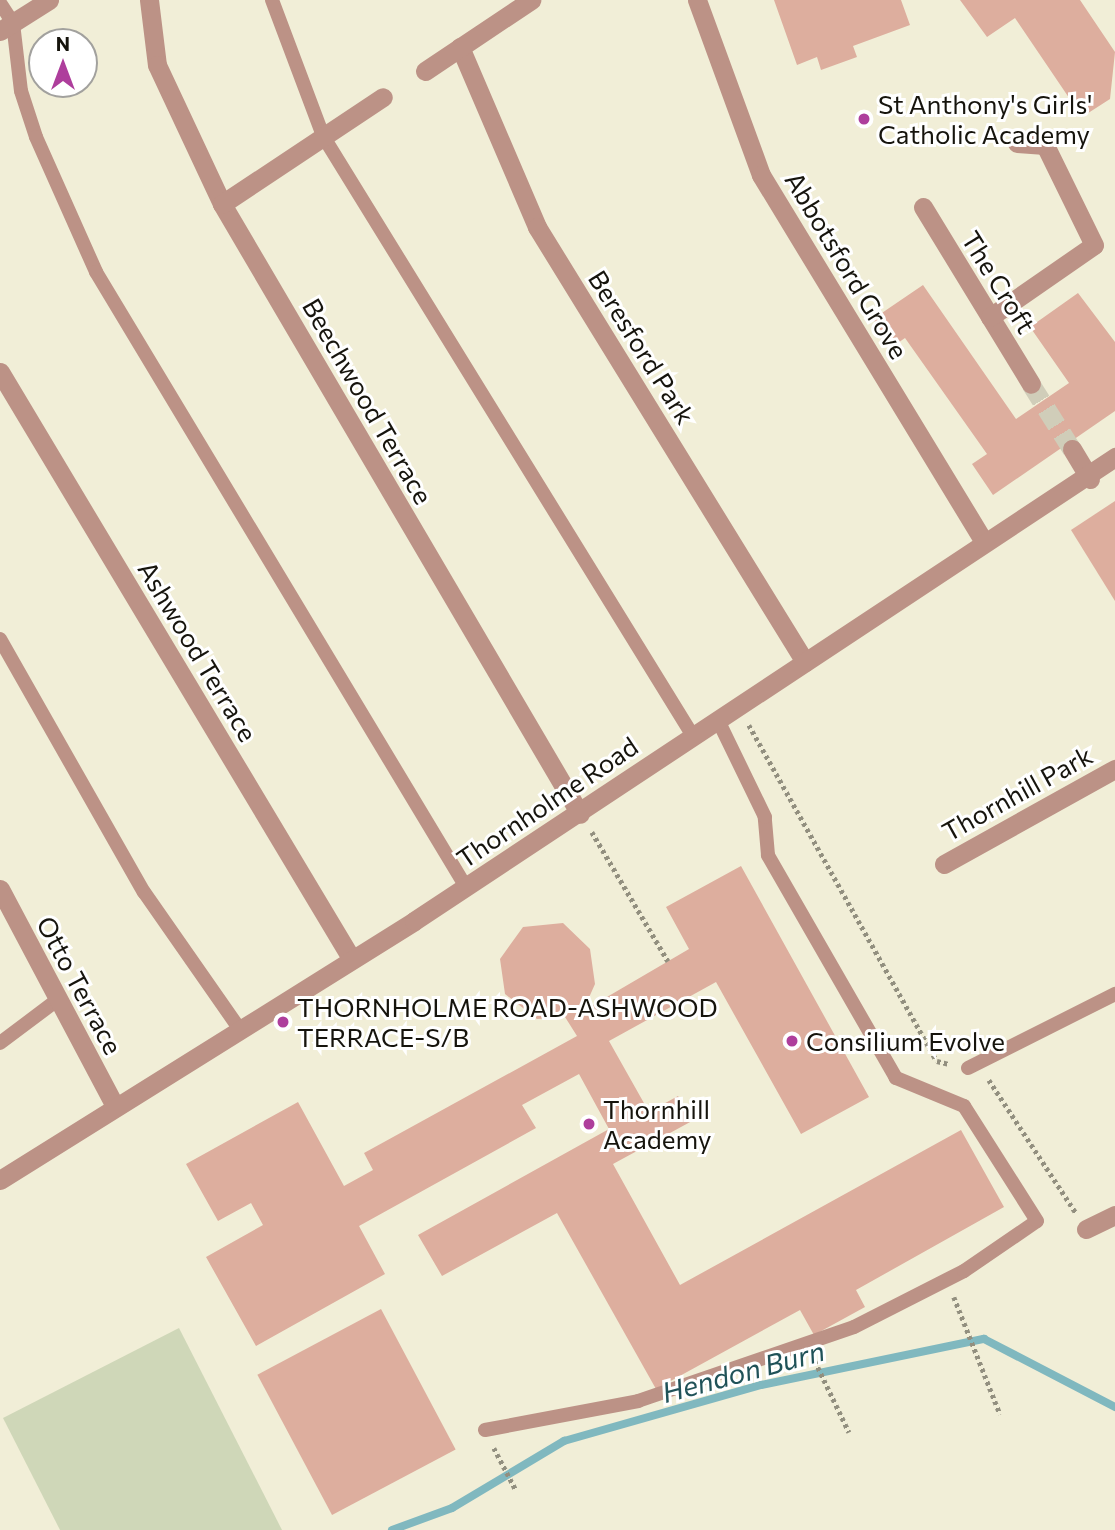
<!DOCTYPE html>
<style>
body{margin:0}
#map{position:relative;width:1115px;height:1530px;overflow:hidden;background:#f1eed7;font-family:Commissioner,sans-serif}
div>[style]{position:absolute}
.green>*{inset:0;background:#cfd7b8}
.stream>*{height:8px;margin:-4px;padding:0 4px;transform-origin:4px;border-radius:4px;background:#80b8bf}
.building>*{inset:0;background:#ddae9e;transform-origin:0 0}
.minor-tunnel>*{height:19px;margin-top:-9.5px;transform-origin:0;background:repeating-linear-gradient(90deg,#d0cdb9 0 19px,transparent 0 29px)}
.path>*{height:4.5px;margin-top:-2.25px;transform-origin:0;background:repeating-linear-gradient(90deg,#928f7f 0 3.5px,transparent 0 7px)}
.service>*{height:14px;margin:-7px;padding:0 7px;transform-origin:7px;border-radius:7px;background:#bc9286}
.minor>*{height:19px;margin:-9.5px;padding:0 9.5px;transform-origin:9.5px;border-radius:9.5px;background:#bc9286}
.tertiary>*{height:19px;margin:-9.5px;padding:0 9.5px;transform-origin:9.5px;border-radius:9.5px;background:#bc9286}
.dots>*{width:19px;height:19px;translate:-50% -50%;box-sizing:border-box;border:4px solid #fff;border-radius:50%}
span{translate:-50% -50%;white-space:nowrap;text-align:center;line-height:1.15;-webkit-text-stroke:6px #fff;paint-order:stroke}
.poi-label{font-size:26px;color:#16140d}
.left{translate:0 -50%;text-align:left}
.street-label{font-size:26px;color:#16140d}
.water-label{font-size:28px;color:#205258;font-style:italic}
.north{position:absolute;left:28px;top:28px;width:70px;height:70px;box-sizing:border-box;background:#fff;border:2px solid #a2a19e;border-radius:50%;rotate:0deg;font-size:19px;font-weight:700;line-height:28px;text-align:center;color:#16140d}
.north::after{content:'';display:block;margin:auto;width:24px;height:32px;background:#ae3e9c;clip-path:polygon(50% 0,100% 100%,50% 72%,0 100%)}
</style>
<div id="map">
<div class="green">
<div style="clip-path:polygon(179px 1328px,282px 1530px,60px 1530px,3px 1418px)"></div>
</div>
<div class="stream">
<div style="left:392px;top:1530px;width:64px;rotate:-20.1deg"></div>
<div style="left:452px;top:1508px;width:131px;rotate:-30.9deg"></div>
<div style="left:564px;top:1441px;width:205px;rotate:-15.9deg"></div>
<div style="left:761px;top:1385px;width:228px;rotate:-11.7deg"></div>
<div style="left:984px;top:1339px;width:148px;rotate:27.4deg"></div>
</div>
<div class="building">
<div style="clip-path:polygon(774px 0,901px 0,910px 25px,853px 46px,857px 57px,821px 70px,817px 57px,797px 65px)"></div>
<div style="clip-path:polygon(960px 0,1080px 0,1115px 52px,1110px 99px,1082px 117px,1015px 18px,987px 37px)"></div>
<div style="clip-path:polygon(923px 285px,1016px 419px,1069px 383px,1030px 327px,1078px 293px,1115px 342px,1115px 411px,993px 495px,972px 464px,987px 454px,905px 338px,892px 347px,873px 319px)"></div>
<div style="clip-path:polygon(1115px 501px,1115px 601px,1071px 530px)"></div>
<div style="clip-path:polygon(741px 866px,869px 1097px,801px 1134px,716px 982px,609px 1041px,649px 1112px,678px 1096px,692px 1121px,613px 1164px,680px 1285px,961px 1130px,1004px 1207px,856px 1290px,865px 1307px,814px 1335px,800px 1310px,656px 1389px,557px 1213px,442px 1276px,418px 1235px,609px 1129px,579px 1074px,522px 1105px,536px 1128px,359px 1226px,385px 1274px,256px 1346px,206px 1257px,263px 1225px,251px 1203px,218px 1221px,186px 1164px,298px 1102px,344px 1186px,373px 1170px,364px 1153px,577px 1036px,565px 1017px,537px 1019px,505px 994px,500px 959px,523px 927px,563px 923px,590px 949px,595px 984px,583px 1011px,689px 949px,666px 907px)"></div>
<div style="left:381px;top:1309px;width:159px;height:140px;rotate:62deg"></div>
</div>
<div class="minor-tunnel">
<div style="left:1031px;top:384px;width:77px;rotate:57.8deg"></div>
</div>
<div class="path">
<div style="left:749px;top:725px;width:385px;rotate:60.8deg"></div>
<div style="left:937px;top:1061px;width:12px;rotate:14deg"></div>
<div style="left:592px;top:832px;width:150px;rotate:59.5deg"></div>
<div style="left:989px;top:1080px;width:159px;rotate:56.8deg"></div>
<div style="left:954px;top:1297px;width:126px;rotate:68.5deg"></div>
<div style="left:815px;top:1361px;width:79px;rotate:64.4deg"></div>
<div style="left:494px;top:1448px;width:47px;rotate:62.4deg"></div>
</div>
<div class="service">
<div style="left:272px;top:0;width:145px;rotate:69.4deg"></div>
<div style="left:323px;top:136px;width:705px;rotate:58.34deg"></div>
<div style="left:0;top:3px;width:24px;rotate:57deg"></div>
<div style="left:13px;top:23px;width:68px;rotate:83.3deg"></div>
<div style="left:21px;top:91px;width:48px;rotate:71.9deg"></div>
<div style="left:36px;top:137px;width:148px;rotate:66deg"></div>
<div style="left:96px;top:272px;width:718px;rotate:58.97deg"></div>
<div style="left:0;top:639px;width:291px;rotate:60.4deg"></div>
<div style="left:144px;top:892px;width:166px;rotate:55.1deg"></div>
<div style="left:0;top:1043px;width:70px;rotate:-36.9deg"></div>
<div style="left:968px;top:1068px;width:165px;rotate:-26.7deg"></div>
<div style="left:485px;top:1430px;width:156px;rotate:-10.7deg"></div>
<div style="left:638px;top:1401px;width:228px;rotate:-18.9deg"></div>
<div style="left:854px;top:1327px;width:123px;rotate:-27deg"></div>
<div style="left:964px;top:1271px;width:88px;rotate:-34.4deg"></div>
<div style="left:1037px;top:1221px;width:136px;rotate:-122.4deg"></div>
<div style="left:964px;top:1106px;width:74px;rotate:-157.6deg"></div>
<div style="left:896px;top:1078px;width:257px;rotate:-119.9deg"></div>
<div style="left:768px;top:855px;width:38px;rotate:-95deg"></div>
<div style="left:765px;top:817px;width:108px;rotate:-115.9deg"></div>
</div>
<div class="minor">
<div style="left:149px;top:0;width:65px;rotate:83deg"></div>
<div style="left:157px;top:65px;width:153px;rotate:64.9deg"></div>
<div style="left:222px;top:204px;width:707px;rotate:59.59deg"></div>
<div style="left:697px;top:0;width:186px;rotate:69.9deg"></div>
<div style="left:761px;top:175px;width:429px;rotate:58.7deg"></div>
<div style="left:0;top:31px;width:58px;rotate:-32.3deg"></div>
<div style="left:460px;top:47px;width:196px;rotate:66.8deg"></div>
<div style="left:537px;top:227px;width:511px;rotate:58.36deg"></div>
<div style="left:425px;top:71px;width:128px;rotate:-33.8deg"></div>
<div style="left:222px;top:204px;width:193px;rotate:-33.6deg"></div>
<div style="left:923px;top:207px;width:207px;rotate:58.6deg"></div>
<div style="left:990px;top:317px;width:126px;rotate:-34.7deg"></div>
<div style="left:1094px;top:245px;width:111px;rotate:-116.1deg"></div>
<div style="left:1045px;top:145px;width:28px;rotate:-176deg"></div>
<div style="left:0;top:372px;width:683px;rotate:59.08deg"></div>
<div style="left:1072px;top:449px;width:35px;rotate:59deg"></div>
<div style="left:944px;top:864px;width:196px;rotate:-29.1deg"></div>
<div style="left:0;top:889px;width:246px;rotate:62.1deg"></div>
<div style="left:1086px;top:1229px;width:32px;rotate:-26deg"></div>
</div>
<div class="tertiary">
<div style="left:0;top:1180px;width:488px;rotate:-32deg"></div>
<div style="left:414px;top:921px;width:841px;rotate:-33.5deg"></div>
</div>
<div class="dots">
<div style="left:864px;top:119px;background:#ae3e9c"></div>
<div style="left:283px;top:1022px;background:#ae3e9c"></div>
<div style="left:792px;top:1041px;background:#ae3e9c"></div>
<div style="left:589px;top:1124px;background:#ae3e9c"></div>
</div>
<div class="poi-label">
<span class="left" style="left:878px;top:119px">St Anthony's Girls'<br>Catholic Academy</span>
<span class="left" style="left:297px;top:1022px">THORNHOLME ROAD-ASHWOOD<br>TERRACE-S/B</span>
<span class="left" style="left:806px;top:1041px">Consilium Evolve</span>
<span class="left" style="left:603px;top:1124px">Thornhill<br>Academy</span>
</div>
<div class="street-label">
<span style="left:847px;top:265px;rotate:59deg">Abbotsford Grove</span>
<span style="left:999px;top:282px;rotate:58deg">The Croft</span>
<span style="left:642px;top:347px;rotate:58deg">Beresford Park</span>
<span style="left:368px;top:401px;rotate:60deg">Beechwood Terrace</span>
<span style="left:198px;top:651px;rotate:59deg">Ashwood Terrace</span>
<span style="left:1017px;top:793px;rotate:-29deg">Thornhill Park</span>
<span style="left:547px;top:802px;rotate:-34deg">Thornholme Road</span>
<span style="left:80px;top:985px;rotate:62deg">Otto Terrace</span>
</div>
<div class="water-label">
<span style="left:743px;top:1371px;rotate:-15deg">Hendon Burn</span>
</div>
<div class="north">N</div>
</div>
